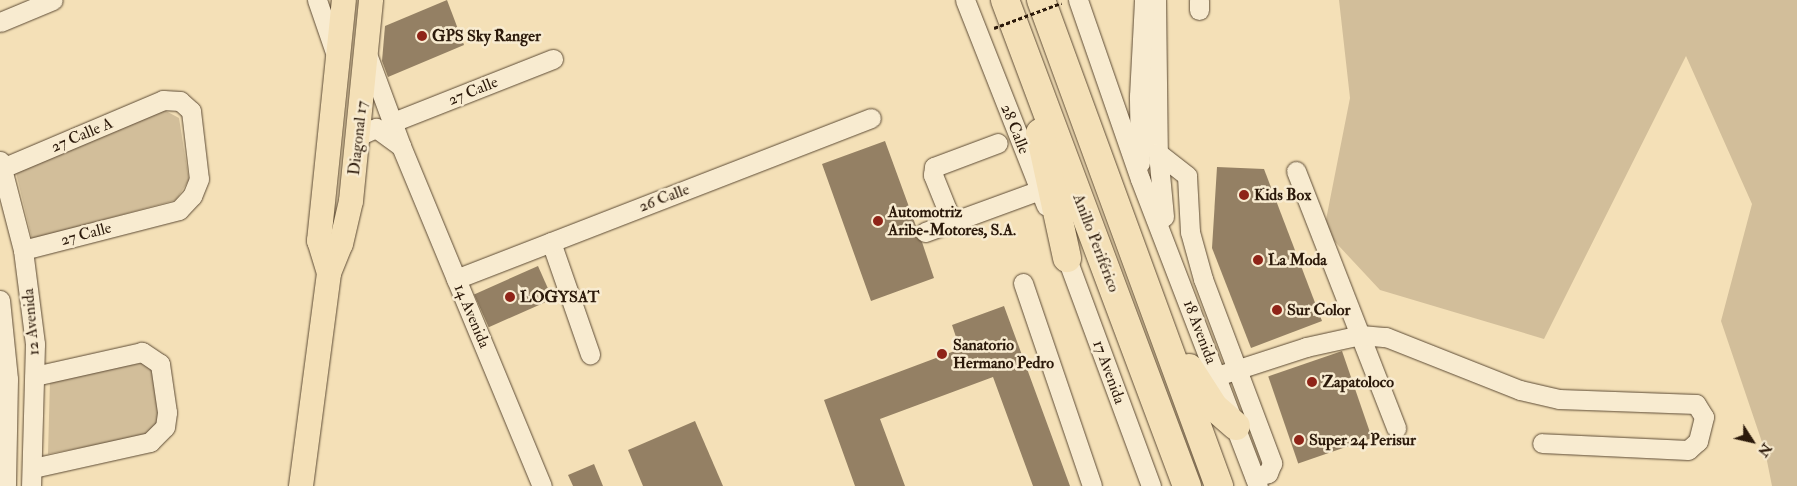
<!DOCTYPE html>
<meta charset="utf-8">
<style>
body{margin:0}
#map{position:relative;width:1797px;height:486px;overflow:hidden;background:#f4e0b7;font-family:"IM FELL Double Pica",serif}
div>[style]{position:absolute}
.green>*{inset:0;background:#d2be9a}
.building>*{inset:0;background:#948064;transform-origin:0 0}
.roads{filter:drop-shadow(0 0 1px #5d4b35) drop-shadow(0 0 1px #5d4b35)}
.minor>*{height:19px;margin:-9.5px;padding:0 9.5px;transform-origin:9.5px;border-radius:9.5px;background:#f8ebd0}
.major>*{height:24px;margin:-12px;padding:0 12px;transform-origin:12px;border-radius:12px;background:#f4e0b7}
.highway>*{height:28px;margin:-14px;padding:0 14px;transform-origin:14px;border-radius:14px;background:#f4e0b7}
.path-bridge>*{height:3px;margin-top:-1.5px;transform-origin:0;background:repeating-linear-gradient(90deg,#2b190a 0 4px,transparent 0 6.5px)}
.dots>*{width:14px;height:14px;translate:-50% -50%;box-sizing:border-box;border:2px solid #f8ebd0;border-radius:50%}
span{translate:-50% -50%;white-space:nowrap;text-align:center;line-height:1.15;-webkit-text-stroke:5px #f8ebd0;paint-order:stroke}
.poi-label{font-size:16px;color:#2b190a;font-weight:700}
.left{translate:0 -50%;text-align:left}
.street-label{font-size:16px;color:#2b190a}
.north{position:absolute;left:1727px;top:416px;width:50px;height:50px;-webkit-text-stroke:4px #f8ebd0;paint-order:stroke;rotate:125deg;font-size:14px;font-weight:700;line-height:20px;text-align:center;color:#2b190a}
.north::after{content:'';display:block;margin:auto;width:18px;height:22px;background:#2b190a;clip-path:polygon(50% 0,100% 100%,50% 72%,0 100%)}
</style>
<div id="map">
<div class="green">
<div style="clip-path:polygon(1339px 0,1797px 0,1797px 486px,1772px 486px,1765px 451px,1721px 321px,1752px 204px,1686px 56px,1544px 339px,1380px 290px,1324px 230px,1350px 98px)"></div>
<div style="clip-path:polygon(164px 110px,179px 118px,189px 180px,176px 200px,32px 239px,16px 173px)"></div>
<div style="clip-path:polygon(158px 360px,164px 432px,48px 454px,50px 380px)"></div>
</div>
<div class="building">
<div style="clip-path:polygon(447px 0,464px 45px,388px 77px,382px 61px,385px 26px)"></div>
<div style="clip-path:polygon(885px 141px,916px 226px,914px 235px,922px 242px,934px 278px,871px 301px,822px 164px)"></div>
<div style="clip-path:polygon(1217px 167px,1264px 169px,1322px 321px,1251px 348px,1212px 248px)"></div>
<div style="left:538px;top:266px;width:36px;height:70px;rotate:66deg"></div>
<div style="clip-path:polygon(1004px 306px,1070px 486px,1033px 486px,993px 377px,880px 419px,905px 486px,855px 486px,824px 400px,960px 349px,952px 325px)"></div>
<div style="left:1342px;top:351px;width:92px;height:78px;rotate:71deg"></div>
<div style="clip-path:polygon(695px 421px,723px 486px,643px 486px,628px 450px)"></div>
<div style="clip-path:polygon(594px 464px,603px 486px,573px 486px,568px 475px)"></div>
</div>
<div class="roads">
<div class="minor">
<div style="left:317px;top:0;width:61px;rotate:71deg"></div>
<div style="left:965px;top:0;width:221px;rotate:68.5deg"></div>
<div style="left:1078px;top:0;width:189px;rotate:70.9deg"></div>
<div style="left:1140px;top:179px;width:329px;rotate:69deg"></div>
<div style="left:1156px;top:0;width:153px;rotate:89.3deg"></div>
<div style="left:1158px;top:153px;width:64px;rotate:84.6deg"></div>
<div style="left:1199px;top:0;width:10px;rotate:90deg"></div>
<div style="left:0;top:22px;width:57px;rotate:-22.5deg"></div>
<div style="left:367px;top:54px;width:98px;rotate:69.7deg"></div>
<div style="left:401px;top:146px;width:368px;rotate:67.5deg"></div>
<div style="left:393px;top:122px;width:172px;rotate:-21.5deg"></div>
<div style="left:358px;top:136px;width:20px;rotate:-24deg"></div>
<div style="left:376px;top:128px;width:31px;rotate:36deg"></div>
<div style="left:1158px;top:153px;width:37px;rotate:38deg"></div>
<div style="left:1187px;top:176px;width:56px;rotate:86.9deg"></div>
<div style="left:1190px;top:232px;width:49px;rotate:74.5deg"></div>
<div style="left:1203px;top:279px;width:197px;rotate:69.4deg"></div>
<div style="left:1272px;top:463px;width:11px;rotate:112deg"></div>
<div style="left:1268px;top:473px;width:14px;rotate:163deg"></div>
<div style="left:0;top:161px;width:92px;rotate:75.5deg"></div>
<div style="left:23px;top:250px;width:95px;rotate:82.7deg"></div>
<div style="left:35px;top:344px;width:142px;rotate:91.6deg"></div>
<div style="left:1140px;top:163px;width:67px;rotate:-90.9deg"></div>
<div style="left:1139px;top:96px;width:96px;rotate:-87deg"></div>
<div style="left:0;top:169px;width:177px;rotate:-22.9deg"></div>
<div style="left:163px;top:100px;width:17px;rotate:3deg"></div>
<div style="left:180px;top:101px;width:15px;rotate:42deg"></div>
<div style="left:191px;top:111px;width:68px;rotate:83.3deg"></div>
<div style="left:199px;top:179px;width:18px;rotate:112deg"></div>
<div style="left:192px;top:196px;width:19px;rotate:133deg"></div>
<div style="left:179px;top:210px;width:161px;rotate:165.6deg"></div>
<div style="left:1296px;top:171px;width:276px;rotate:68.7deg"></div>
<div style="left:952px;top:222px;width:51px;rotate:-112deg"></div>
<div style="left:933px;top:175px;width:8px;rotate:-83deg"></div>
<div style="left:934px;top:167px;width:68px;rotate:-20.6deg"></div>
<div style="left:925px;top:232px;width:122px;rotate:-20.1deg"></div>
<div style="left:551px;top:242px;width:119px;rotate:70.8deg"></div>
<div style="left:1063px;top:248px;width:254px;rotate:69.7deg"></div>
<div style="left:456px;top:279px;width:445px;rotate:-21.2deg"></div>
<div style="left:1023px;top:283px;width:214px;rotate:71.2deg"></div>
<div style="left:0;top:300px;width:79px;rotate:84.2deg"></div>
<div style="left:8px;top:379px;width:107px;rotate:91.1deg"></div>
<div style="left:1217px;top:376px;width:94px;rotate:-18deg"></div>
<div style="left:1306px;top:347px;width:56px;rotate:-12.3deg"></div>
<div style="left:1361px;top:335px;width:25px;rotate:5deg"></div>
<div style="left:1386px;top:337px;width:144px;rotate:21.6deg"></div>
<div style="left:1520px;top:390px;width:40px;rotate:13deg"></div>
<div style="left:1559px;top:399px;width:137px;rotate:2.1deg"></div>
<div style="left:1696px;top:404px;width:15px;rotate:58deg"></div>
<div style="left:1704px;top:417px;width:25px;rotate:104deg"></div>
<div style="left:1698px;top:441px;width:13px;rotate:138deg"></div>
<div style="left:1688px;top:450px;width:146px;rotate:-177.3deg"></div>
<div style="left:33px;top:468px;width:120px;rotate:-12.5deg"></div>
<div style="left:150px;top:442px;width:21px;rotate:-45deg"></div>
<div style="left:165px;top:427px;width:15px;rotate:-82deg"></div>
<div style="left:167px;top:412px;width:49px;rotate:-98.3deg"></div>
<div style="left:160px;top:364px;width:22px;rotate:-146deg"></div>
<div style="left:142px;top:352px;width:110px;rotate:167.4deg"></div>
</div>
<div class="major">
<div style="left:329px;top:273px;width:34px;rotate:-107deg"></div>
<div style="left:319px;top:241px;width:242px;rotate:-84.1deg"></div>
<div style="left:301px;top:486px;width:215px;rotate:-82.5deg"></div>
<div style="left:329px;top:273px;width:31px;rotate:-68deg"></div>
<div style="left:341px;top:244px;width:44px;rotate:-76.9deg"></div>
<div style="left:351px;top:201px;width:202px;rotate:-84.3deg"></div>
</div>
<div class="highway">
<div style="left:1005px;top:0;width:519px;rotate:69.47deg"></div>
<div style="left:1041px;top:0;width:518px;rotate:69.88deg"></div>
<div style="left:1040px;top:133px;width:128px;rotate:77.8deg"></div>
<div style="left:1189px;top:368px;width:46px;rotate:57.3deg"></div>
<div style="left:1214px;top:407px;width:29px;rotate:41deg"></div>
</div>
</div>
<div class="path-bridge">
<div style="left:994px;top:28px;width:72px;rotate:-20.5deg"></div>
</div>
<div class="dots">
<div style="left:422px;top:36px;background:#8f2418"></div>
<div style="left:1244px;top:195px;background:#8f2418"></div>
<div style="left:878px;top:221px;background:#8f2418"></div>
<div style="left:1258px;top:260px;background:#8f2418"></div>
<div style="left:510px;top:297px;background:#8f2418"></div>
<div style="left:1277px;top:310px;background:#8f2418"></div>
<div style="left:942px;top:354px;background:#8f2418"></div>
<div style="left:1312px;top:382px;background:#8f2418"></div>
<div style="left:1299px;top:440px;background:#8f2418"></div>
</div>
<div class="poi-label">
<span class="left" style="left:432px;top:36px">GPS Sky Ranger</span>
<span class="left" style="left:1254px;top:195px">Kids Box</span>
<span class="left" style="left:888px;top:221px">Automotriz<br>Aribe-Motores, S.A.</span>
<span class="left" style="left:1268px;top:260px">La Moda</span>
<span class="left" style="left:520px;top:297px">LOGYSAT</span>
<span class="left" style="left:1287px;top:310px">Sur Color</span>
<span class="left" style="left:953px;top:354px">Sanatorio<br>Hermano Pedro</span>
<span class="left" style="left:1322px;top:382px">Zapatoloco</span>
<span class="left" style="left:1309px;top:440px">Super 24 Perisur</span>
</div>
<div class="street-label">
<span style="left:473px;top:91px;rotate:-22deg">27 Calle</span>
<span style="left:1015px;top:129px;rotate:68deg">28 Calle</span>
<span style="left:82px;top:135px;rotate:-23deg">27 Calle A</span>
<span style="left:358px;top:138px;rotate:-84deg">Diagonal 17</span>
<span style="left:664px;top:198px;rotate:-21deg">26 Calle</span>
<span style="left:86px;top:234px;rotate:-15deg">27 Calle</span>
<span style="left:1096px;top:243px;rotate:69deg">Anillo Periférico</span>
<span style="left:472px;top:316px;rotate:67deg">14 Avenida</span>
<span style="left:31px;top:322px;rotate:-95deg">12 Avenida</span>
<span style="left:1200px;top:332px;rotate:69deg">18 Avenida</span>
<span style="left:1109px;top:372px;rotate:70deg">17 Avenida</span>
</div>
<div class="north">N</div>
</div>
